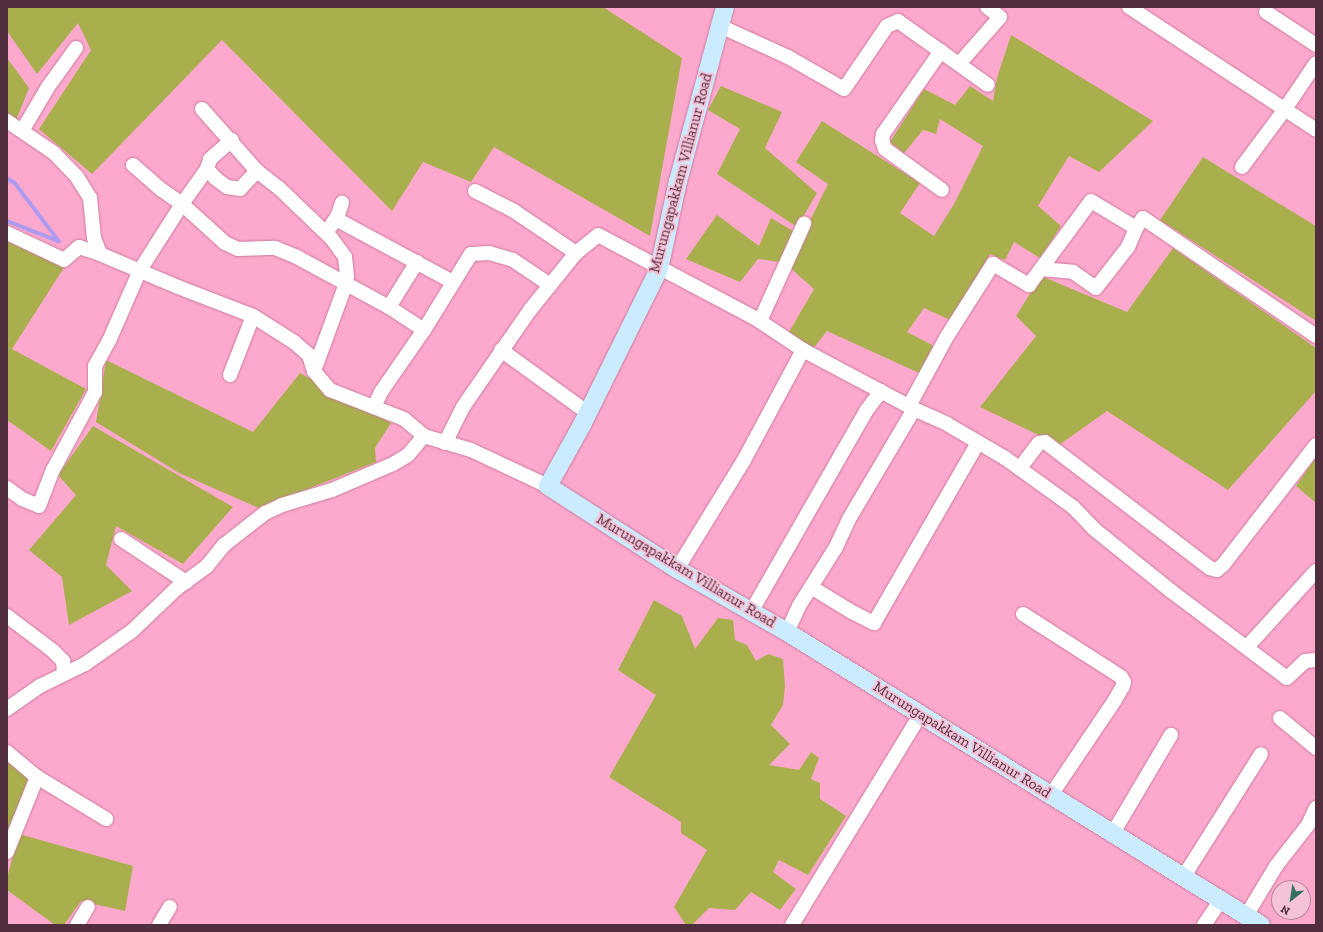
<!DOCTYPE html>
<style>
body{margin:0}
#map{position:relative;width:1323px;height:932px;overflow:hidden;background:#fda9cd;font-family:"Zilla Slab",serif}
div>[style]{position:absolute}
.green>*{inset:0;background:#a8af4c}
.stream>*{height:3.5px;margin:-1.75px;padding:0 1.75px;transform-origin:1.75px;border-radius:1.75px;background:#ad9bf2}
.roads{filter:drop-shadow(0 0 1px #cc7c9f) drop-shadow(0 0 1px #cc7c9f)}
.minor>*{height:14px;margin:-7px;padding:0 7px;transform-origin:7px;border-radius:7px;background:#fff}
.major>*{height:18px;margin:-9px;padding:0 9px;transform-origin:9px;border-radius:9px;background:#cbecfe}
span{translate:-50% -50%;white-space:nowrap;text-align:center;line-height:1.15;-webkit-text-stroke:4px #f6c2d7;paint-order:stroke}
.street-label{font-size:15px;color:#502e3d}
.frame{position:absolute;inset:0;border:8px solid #502e3d;pointer-events:none}
.north{position:absolute;left:1271px;top:880px;width:40px;height:40px;box-sizing:border-box;background:#f6c2d7;border:1px solid #b48799;border-radius:50%;rotate:210deg;font-size:11px;font-weight:700;line-height:16px;text-align:center;color:#502e3d}
.north::after{content:'';display:block;margin:auto;width:14px;height:18px;background:#337261;clip-path:polygon(50% 0,100% 100%,50% 72%,0 100%)}
</style>
<div id="map">
<div class="green">
<div style="clip-path:polygon(7px 7px,603px 7px,682px 58px,650px 236px,494px 147px,471px 182px,423px 162px,392px 211px,222px 40px,92px 174px,39px 129px,91px 50px,78px 23px,37px 74px,7px 31px)"></div>
<div style="clip-path:polygon(1011px 35px,1153px 121px,1099px 172px,1069px 156px,1038px 206px,1061px 226px,1040px 258px,1014px 242px,1005px 260px,990px 254px,950px 320px,924px 308px,907px 332px,936px 347px,919px 373px,827px 331px,813px 349px,789px 332px,814px 289px,788px 266px,828px 184px,796px 162px,822px 121px,920px 183px,900px 213px,934px 236px,954px 204px,983px 146px,940px 119px,936px 134px,923px 130px,904px 153px,890px 142px,924px 89px,955px 105px,970px 86px,993px 101px,997px 78px)"></div>
<div style="clip-path:polygon(7px 58px,29px 88px,15px 123px,7px 117px)"></div>
<div style="clip-path:polygon(721px 86px,782px 112px,765px 148px,817px 193px,797px 227px,717px 174px,740px 129px,708px 110px)"></div>
<div style="clip-path:polygon(1203px 157px,1316px 226px,1316px 321px,1160px 220px)"></div>
<div style="clip-path:polygon(717px 215px,759px 246px,771px 218px,795px 232px,779px 262px,758px 259px,740px 282px,686px 259px)"></div>
<div style="clip-path:polygon(7px 241px,65px 266px,12px 349px,86px 389px,51px 451px,7px 420px)"></div>
<div style="clip-path:polygon(1173px 248px,1316px 348px,1316px 391px,1228px 490px,1107px 411px,1059px 445px,980px 407px,1036px 336px,1016px 316px,1041px 276px,1127px 312px)"></div>
<div style="clip-path:polygon(106px 360px,253px 432px,300px 373px,391px 423px,375px 448px,376px 462px,259px 508px,179px 473px,96px 422px)"></div>
<div style="clip-path:polygon(93px 426px,233px 507px,183px 564px,116px 526px,106px 565px,132px 591px,69px 625px,62px 577px,29px 550px,76px 495px,58px 475px)"></div>
<div style="clip-path:polygon(1316px 457px,1316px 503px,1296px 486px)"></div>
<div style="clip-path:polygon(654px 600px,682px 616px,695px 649px,718px 618px,733px 620px,735px 640px,747px 645px,756px 661px,768px 654px,783px 659px,785px 686px,783px 705px,771px 725px,790px 744px,769px 765px,799px 770px,811px 752px,819px 758px,811px 779px,820px 783px,820px 799px,846px 816px,808px 875px,779px 860px,773px 872px,796px 889px,780px 910px,751px 892px,735px 910px,709px 908px,692px 925px,686px 925px,674px 907px,707px 850px,681px 833px,681px 822px,609px 777px,656px 695px,618px 670px)"></div>
<div style="clip-path:polygon(7px 756px,29px 779px,7px 848px)"></div>
<div style="clip-path:polygon(19px 834px,133px 866px,125px 911px,81px 901px,64px 925px,55px 925px,7px 890px,7px 878px)"></div>
</div>
<div class="stream">
<div style="left:7px;top:178px;width:9px;rotate:32deg"></div>
<div style="left:15px;top:183px;width:73px;rotate:52.8deg"></div>
<div style="left:7px;top:221px;width:55px;rotate:21.4deg"></div>
</div>
<div class="roads">
<div class="minor">
<div style="left:1129px;top:7px;width:224px;rotate:33.3deg"></div>
<div style="left:1266px;top:12px;width:60px;rotate:33.4deg"></div>
<div style="left:720px;top:26px;width:75px;rotate:24.5deg"></div>
<div style="left:788px;top:57px;width:64px;rotate:29.7deg"></div>
<div style="left:844px;top:89px;width:76px;rotate:-55.7deg"></div>
<div style="left:887px;top:26px;width:12px;rotate:-24deg"></div>
<div style="left:898px;top:21px;width:110px;rotate:35.4deg"></div>
<div style="left:941px;top:51px;width:101px;rotate:124.9deg"></div>
<div style="left:883px;top:134px;width:6px;rotate:99deg"></div>
<div style="left:882px;top:140px;width:9px;rotate:72deg"></div>
<div style="left:885px;top:149px;width:70px;rotate:35.7deg"></div>
<div style="left:959px;top:64px;width:62px;rotate:-48.9deg"></div>
<div style="left:1000px;top:17px;width:16px;rotate:-142deg"></div>
<div style="left:202px;top:109px;width:83px;rotate:48.4deg"></div>
<div style="left:257px;top:171px;width:28px;rotate:38deg"></div>
<div style="left:279px;top:188px;width:74px;rotate:43.9deg"></div>
<div style="left:332px;top:239px;width:22px;rotate:54deg"></div>
<div style="left:345px;top:257px;width:19px;rotate:84deg"></div>
<div style="left:347px;top:276px;width:13px;rotate:103deg"></div>
<div style="left:344px;top:289px;width:87px;rotate:110.1deg"></div>
<div style="left:7px;top:121px;width:57px;rotate:34.2deg"></div>
<div style="left:54px;top:153px;width:33px;rotate:46deg"></div>
<div style="left:77px;top:177px;width:25px;rotate:58deg"></div>
<div style="left:90px;top:198px;width:40px;rotate:84.3deg"></div>
<div style="left:94px;top:238px;width:17px;rotate:69deg"></div>
<div style="left:100px;top:254px;width:85px;rotate:22.9deg"></div>
<div style="left:178px;top:287px;width:80px;rotate:21.1deg"></div>
<div style="left:253px;top:316px;width:49px;rotate:32.4deg"></div>
<div style="left:294px;top:342px;width:20px;rotate:41deg"></div>
<div style="left:309px;top:355px;width:17px;rotate:73deg"></div>
<div style="left:314px;top:371px;width:25px;rotate:50deg"></div>
<div style="left:330px;top:390px;width:79px;rotate:21.4deg"></div>
<div style="left:404px;top:419px;width:26px;rotate:40deg"></div>
<div style="left:424px;top:436px;width:49px;rotate:16.6deg"></div>
<div style="left:471px;top:450px;width:85px;rotate:25.1deg"></div>
<div style="left:22px;top:131px;width:51px;rotate:-59.4deg"></div>
<div style="left:48px;top:87px;width:48px;rotate:-54.3deg"></div>
<div style="left:133px;top:165px;width:38px;rotate:41deg"></div>
<div style="left:162px;top:190px;width:24px;rotate:35deg"></div>
<div style="left:182px;top:204px;width:58px;rotate:42.2deg"></div>
<div style="left:225px;top:243px;width:14px;rotate:25deg"></div>
<div style="left:238px;top:249px;width:37px;rotate:-2deg"></div>
<div style="left:275px;top:248px;width:22px;rotate:22deg"></div>
<div style="left:295px;top:256px;width:107px;rotate:28.5deg"></div>
<div style="left:389px;top:307px;width:42px;rotate:33.3deg"></div>
<div style="left:1242px;top:167px;width:72px;rotate:-53.4deg"></div>
<div style="left:1285px;top:109px;width:55px;rotate:-56deg"></div>
<div style="left:207px;top:169px;width:12px;rotate:48deg"></div>
<div style="left:215px;top:178px;width:15px;rotate:37deg"></div>
<div style="left:227px;top:187px;width:13px;rotate:9deg"></div>
<div style="left:240px;top:189px;width:25px;rotate:-47deg"></div>
<div style="left:475px;top:191px;width:44px;rotate:27.1deg"></div>
<div style="left:514px;top:211px;width:75px;rotate:34.1deg"></div>
<div style="left:336px;top:219px;width:133px;rotate:28.3deg"></div>
<div style="left:331px;top:226px;width:13px;rotate:-58deg"></div>
<div style="left:338px;top:215px;width:13px;rotate:-72deg"></div>
<div style="left:7px;top:233px;width:63px;rotate:25.3deg"></div>
<div style="left:64px;top:260px;width:20px;rotate:-41deg"></div>
<div style="left:79px;top:247px;width:22px;rotate:18deg"></div>
<div style="left:1041px;top:269px;width:32px;rotate:5deg"></div>
<div style="left:1073px;top:272px;width:28px;rotate:35deg"></div>
<div style="left:1096px;top:288px;width:52px;rotate:-52deg"></div>
<div style="left:1128px;top:247px;width:21px;rotate:-67deg"></div>
<div style="left:389px;top:307px;width:53px;rotate:-58.1deg"></div>
<div style="left:760px;top:321px;width:107px;rotate:-65.6deg"></div>
<div style="left:501px;top:350px;width:107px;rotate:35.9deg"></div>
<div style="left:230px;top:375px;width:63px;rotate:-68.7deg"></div>
<div style="left:909px;top:406px;width:77px;rotate:-61.4deg"></div>
<div style="left:946px;top:338px;width:88px;rotate:-57.6deg"></div>
<div style="left:993px;top:264px;width:42px;rotate:30.3deg"></div>
<div style="left:1029px;top:285px;width:104px;rotate:-53.6deg"></div>
<div style="left:1091px;top:201px;width:52px;rotate:31deg"></div>
<div style="left:1136px;top:228px;width:12px;rotate:-55deg"></div>
<div style="left:1143px;top:218px;width:209px;rotate:34.3deg"></div>
<div style="left:374px;top:407px;width:17px;rotate:-65deg"></div>
<div style="left:381px;top:392px;width:75px;rotate:-55.3deg"></div>
<div style="left:424px;top:330px;width:89px;rotate:-58.3deg"></div>
<div style="left:471px;top:254px;width:18px;rotate:-3deg"></div>
<div style="left:489px;top:253px;width:25px;rotate:16deg"></div>
<div style="left:513px;top:260px;width:45px;rotate:34deg"></div>
<div style="left:445px;top:443px;width:40px;rotate:-63.4deg"></div>
<div style="left:463px;top:407px;width:118px;rotate:-55.4deg"></div>
<div style="left:530px;top:310px;width:73px;rotate:-51.1deg"></div>
<div style="left:576px;top:253px;width:28px;rotate:-39deg"></div>
<div style="left:598px;top:235px;width:178px;rotate:27.9deg"></div>
<div style="left:755px;top:318px;width:58px;rotate:33.7deg"></div>
<div style="left:1020px;top:468px;width:31px;rotate:-53deg"></div>
<div style="left:1039px;top:443px;width:6px;rotate:-9deg"></div>
<div style="left:1045px;top:442px;width:208px;rotate:37.4deg"></div>
<div style="left:1210px;top:568px;width:7px;rotate:16deg"></div>
<div style="left:1217px;top:570px;width:8px;rotate:-40deg"></div>
<div style="left:1223px;top:565px;width:152px;rotate:-52.2deg"></div>
<div style="left:7px;top:488px;width:19px;rotate:36deg"></div>
<div style="left:22px;top:499px;width:18px;rotate:22deg"></div>
<div style="left:39px;top:506px;width:39px;rotate:-69deg"></div>
<div style="left:53px;top:470px;width:89px;rotate:-61.7deg"></div>
<div style="left:95px;top:392px;width:26px;rotate:-90deg"></div>
<div style="left:95px;top:366px;width:29px;rotate:-61deg"></div>
<div style="left:109px;top:341px;width:77px;rotate:-66.4deg"></div>
<div style="left:140px;top:270px;width:78px;rotate:-57.5deg"></div>
<div style="left:182px;top:204px;width:43px;rotate:-54.5deg"></div>
<div style="left:207px;top:169px;width:10px;rotate:-73deg"></div>
<div style="left:210px;top:159px;width:29px;rotate:-41deg"></div>
<div style="left:121px;top:539px;width:78px;rotate:33.5deg"></div>
<div style="left:677px;top:569px;width:128px;rotate:-58.4deg"></div>
<div style="left:744px;top:460px;width:125px;rotate:-61.8deg"></div>
<div style="left:803px;top:350px;width:126px;rotate:28deg"></div>
<div style="left:914px;top:409px;width:36px;rotate:24deg"></div>
<div style="left:947px;top:424px;width:67px;rotate:30.4deg"></div>
<div style="left:1005px;top:458px;width:84px;rotate:35.8deg"></div>
<div style="left:1073px;top:507px;width:30px;rotate:46deg"></div>
<div style="left:1094px;top:529px;width:99px;rotate:38.8deg"></div>
<div style="left:1171px;top:591px;width:145px;rotate:36.9deg"></div>
<div style="left:1287px;top:678px;width:25px;rotate:-43deg"></div>
<div style="left:1305px;top:661px;width:11px;rotate:-5deg"></div>
<div style="left:811px;top:587px;width:48px;rotate:31.4deg"></div>
<div style="left:852px;top:612px;width:25px;rotate:27deg"></div>
<div style="left:874px;top:623px;width:208px;rotate:-60deg"></div>
<div style="left:751px;top:612px;width:232px;rotate:-60.2deg"></div>
<div style="left:866px;top:411px;width:25px;rotate:-53deg"></div>
<div style="left:1023px;top:614px;width:117px;rotate:32.7deg"></div>
<div style="left:1121px;top:677px;width:6px;rotate:59deg"></div>
<div style="left:1124px;top:682px;width:4px;rotate:104deg"></div>
<div style="left:1123px;top:686px;width:16px;rotate:120deg"></div>
<div style="left:1115px;top:700px;width:115px;rotate:124deg"></div>
<div style="left:7px;top:616px;width:56px;rotate:37.1deg"></div>
<div style="left:52px;top:650px;width:16px;rotate:45deg"></div>
<div style="left:63px;top:661px;width:12px;rotate:85deg"></div>
<div style="left:787px;top:632px;width:29px;rotate:-65deg"></div>
<div style="left:799px;top:606px;width:70px;rotate:-57.9deg"></div>
<div style="left:836px;top:547px;width:31px;rotate:-65deg"></div>
<div style="left:849px;top:519px;width:128px;rotate:-59.4deg"></div>
<div style="left:1247px;top:647px;width:103px;rotate:-47.8deg"></div>
<div style="left:7px;top:709px;width:40px;rotate:-34.9deg"></div>
<div style="left:40px;top:686px;width:50px;rotate:-26.1deg"></div>
<div style="left:85px;top:664px;width:57px;rotate:-35.1deg"></div>
<div style="left:132px;top:631px;width:62px;rotate:-43.7deg"></div>
<div style="left:177px;top:588px;width:37px;rotate:-36deg"></div>
<div style="left:207px;top:566px;width:27px;rotate:-51deg"></div>
<div style="left:224px;top:545px;width:52px;rotate:-38deg"></div>
<div style="left:265px;top:513px;width:19px;rotate:-25deg"></div>
<div style="left:282px;top:505px;width:52px;rotate:-16.7deg"></div>
<div style="left:332px;top:490px;width:66px;rotate:-23.1deg"></div>
<div style="left:393px;top:464px;width:17px;rotate:-31deg"></div>
<div style="left:408px;top:455px;width:25px;rotate:-50deg"></div>
<div style="left:1280px;top:718px;width:47px;rotate:39.8deg"></div>
<div style="left:7px;top:752px;width:39px;rotate:40deg"></div>
<div style="left:37px;top:777px;width:81px;rotate:31.3deg"></div>
<div style="left:1113px;top:833px;width:114px;rotate:-59.4deg"></div>
<div style="left:7px;top:852px;width:81px;rotate:-68.2deg"></div>
<div style="left:1184px;top:876px;width:144px;rotate:-57.7deg"></div>
<div style="left:1246px;top:916px;width:58px;rotate:-59deg"></div>
<div style="left:1276px;top:866px;width:52px;rotate:-52deg"></div>
<div style="left:1308px;top:825px;width:19px;rotate:-65deg"></div>
<div style="left:77px;top:925px;width:21px;rotate:-59deg"></div>
<div style="left:159px;top:925px;width:21px;rotate:-59deg"></div>
<div style="left:792px;top:925px;width:246px;rotate:-58.6deg"></div>
<div style="left:1204px;top:925px;width:30px;rotate:-56deg"></div>
</div>
<div class="major">
<div style="left:725px;top:7px;width:180px;rotate:105.1deg"></div>
<div style="left:678px;top:181px;width:90px;rotate:102.2deg"></div>
<div style="left:659px;top:269px;width:172px;rotate:116.3deg"></div>
<div style="left:583px;top:423px;width:72px;rotate:119.1deg"></div>
<div style="left:548px;top:486px;width:153px;rotate:32.8deg"></div>
<div style="left:677px;top:569px;width:127px;rotate:29.8deg"></div>
<div style="left:787px;top:632px;width:557px;rotate:31.72deg"></div>
</div>
</div>
<div class="street-label">
<span style="left:681px;top:173px;rotate:-75deg">Murungapakkam Villianur Road</span>
<span style="left:686px;top:571px;rotate:31deg">Murungapakkam Villianur Road</span>
<span style="left:962px;top:740px;rotate:32deg">Murungapakkam Villianur Road</span>
</div>
<div class="frame"></div>
<div class="north">N</div>
</div>
